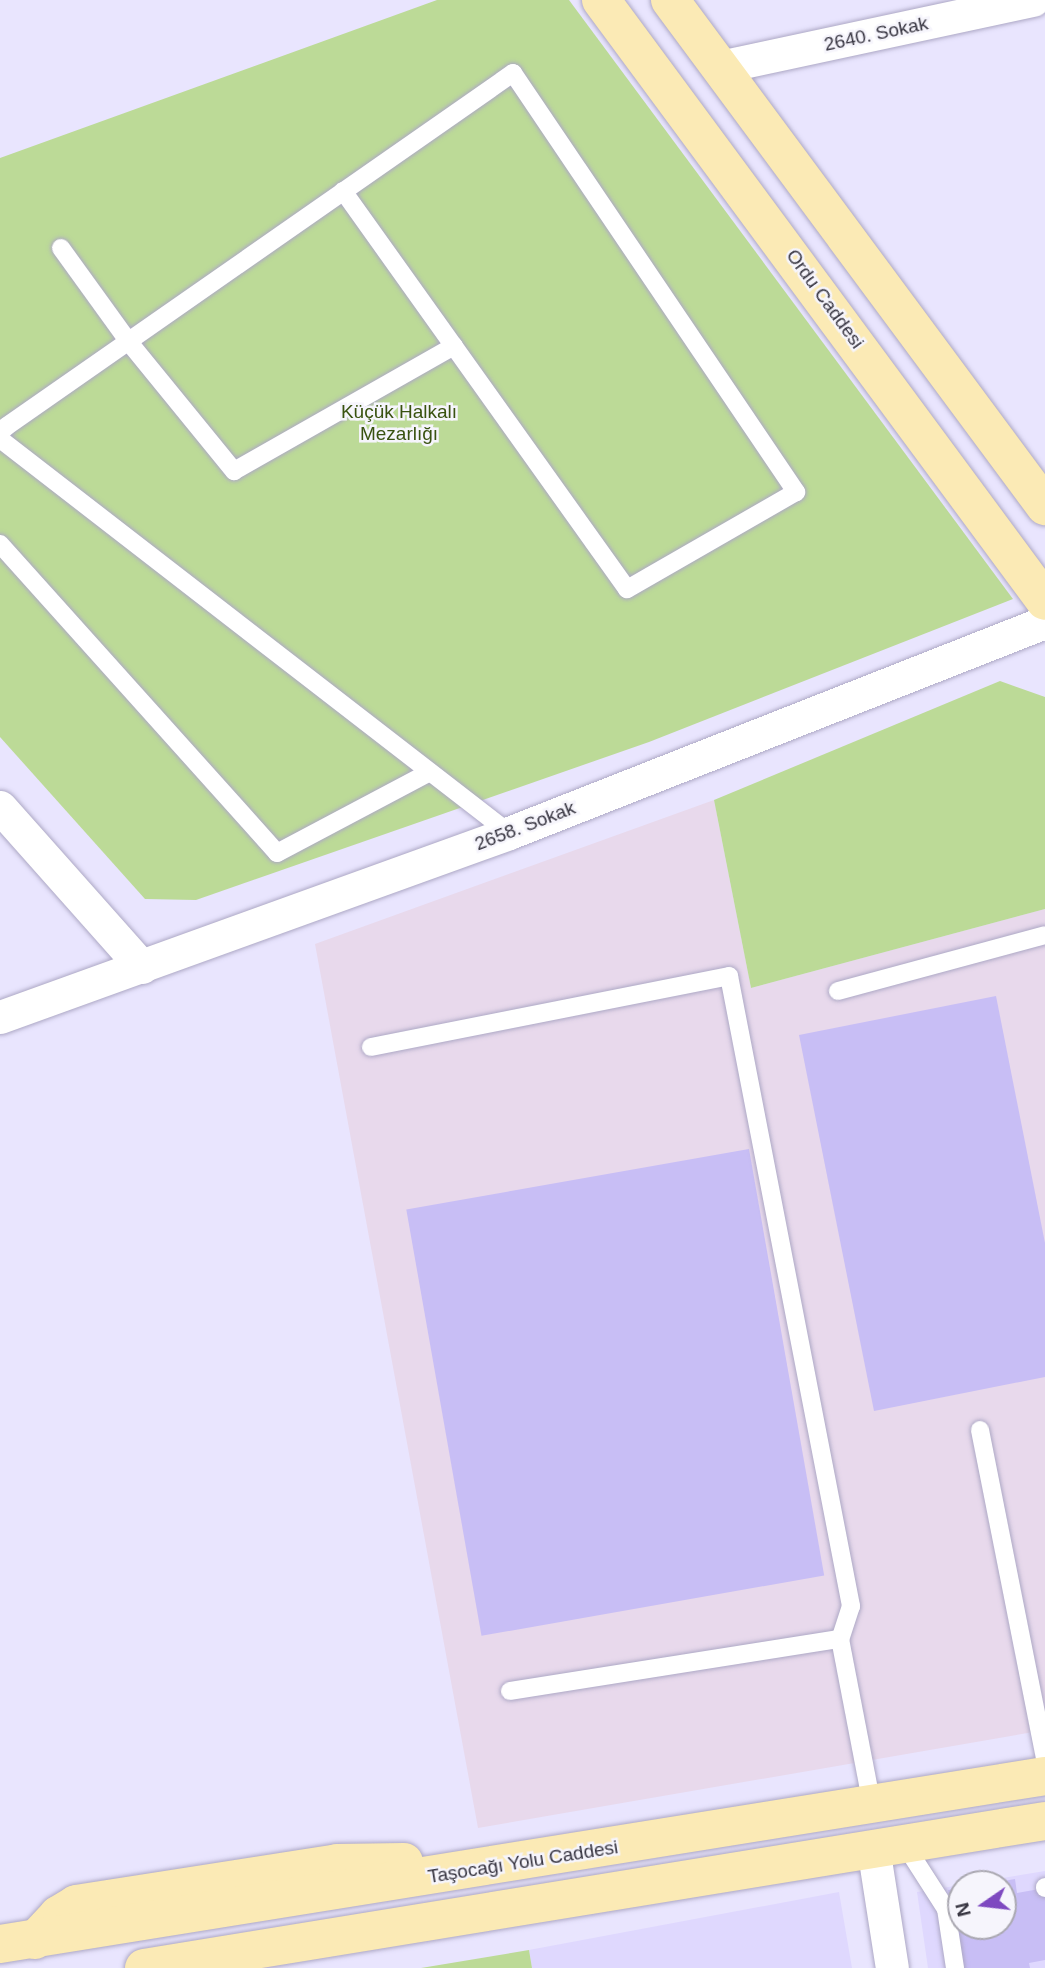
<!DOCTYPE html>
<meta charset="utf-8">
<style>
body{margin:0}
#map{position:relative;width:1045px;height:1968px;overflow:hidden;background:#e9e5fe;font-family:Arial,sans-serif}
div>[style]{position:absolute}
.built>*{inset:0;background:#dfd8fe}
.industrial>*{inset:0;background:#e8d9ec}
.green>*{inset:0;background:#bcda97}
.building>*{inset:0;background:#c8bef5;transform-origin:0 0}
.roads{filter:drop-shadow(0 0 2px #ada8c5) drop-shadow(0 0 2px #ada8c5)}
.service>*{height:18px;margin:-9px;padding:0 9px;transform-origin:9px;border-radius:9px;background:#fff}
.minor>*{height:33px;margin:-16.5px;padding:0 16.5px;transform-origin:16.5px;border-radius:16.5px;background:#fff}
.secondary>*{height:38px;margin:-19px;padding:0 19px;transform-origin:19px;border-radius:19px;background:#fbeab5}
span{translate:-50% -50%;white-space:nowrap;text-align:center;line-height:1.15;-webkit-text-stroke:5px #f6f5fc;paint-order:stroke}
.street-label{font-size:19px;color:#373541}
.park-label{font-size:19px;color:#395210}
.north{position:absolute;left:947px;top:1870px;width:70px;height:70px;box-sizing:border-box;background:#f6f5fc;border:2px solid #aaa8b1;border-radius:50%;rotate:256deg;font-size:19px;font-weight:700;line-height:28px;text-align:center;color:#373541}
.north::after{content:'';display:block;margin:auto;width:24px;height:32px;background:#7e49c0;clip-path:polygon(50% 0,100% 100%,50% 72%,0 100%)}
</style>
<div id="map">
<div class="built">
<div style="clip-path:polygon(1045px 1871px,1045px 1968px,928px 1968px,917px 1892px,961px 1885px,961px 1926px,1003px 1926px,1003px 1884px,966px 1884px)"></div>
<div style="clip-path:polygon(839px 1892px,852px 1968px,532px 1968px,529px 1950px)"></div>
</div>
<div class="industrial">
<div style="clip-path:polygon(714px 800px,751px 988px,1045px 909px,1045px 1730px,478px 1828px,315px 944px)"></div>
</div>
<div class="green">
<div style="clip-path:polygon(437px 0,569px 0,1013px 599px,649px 742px,196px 900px,145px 899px,0 737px,0 158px)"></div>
<div style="clip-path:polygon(1000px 681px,1045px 697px,1045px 909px,751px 988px,714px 800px)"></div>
<div style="clip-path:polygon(529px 1950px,532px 1968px,421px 1968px)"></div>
</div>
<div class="building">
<div style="clip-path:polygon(996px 996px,1045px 1243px,1045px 1377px,874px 1411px,799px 1035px)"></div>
<div style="left:749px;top:1149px;width:433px;height:348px;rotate:80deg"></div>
<div style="clip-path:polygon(1015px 1879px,1017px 1893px,1045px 1888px,1045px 1960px,1029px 1963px,1030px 1968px,961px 1968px,948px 1890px,961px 1888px,961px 1926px,1003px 1926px,1003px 1884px,992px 1883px)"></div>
</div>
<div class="roads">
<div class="service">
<div style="left:61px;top:248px;width:115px;rotate:54.2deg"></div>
<div style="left:128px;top:341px;width:168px;rotate:50.8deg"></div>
<div style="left:234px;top:471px;width:253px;rotate:-29.6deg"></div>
<div style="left:0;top:433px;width:10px;rotate:-45deg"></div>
<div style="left:7px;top:426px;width:617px;rotate:-34.9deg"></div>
<div style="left:513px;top:73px;width:506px;rotate:55.96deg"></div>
<div style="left:796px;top:492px;width:195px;rotate:150.1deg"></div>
<div style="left:627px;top:589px;width:489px;rotate:-125.5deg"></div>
<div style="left:0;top:439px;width:644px;rotate:37.74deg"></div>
<div style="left:0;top:544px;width:415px;rotate:48.1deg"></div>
<div style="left:277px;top:853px;width:173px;rotate:-27.9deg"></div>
<div style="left:838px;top:991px;width:214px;rotate:-15.1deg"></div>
<div style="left:371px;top:1047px;width:365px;rotate:-11.2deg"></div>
<div style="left:729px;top:976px;width:642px;rotate:79.04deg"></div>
<div style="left:851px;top:1606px;width:35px;rotate:108deg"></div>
<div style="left:980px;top:1430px;width:333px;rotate:78.8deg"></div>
<div style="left:510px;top:1691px;width:334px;rotate:-9deg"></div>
<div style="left:840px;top:1639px;width:169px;rotate:79.1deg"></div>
<div style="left:903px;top:1842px;width:80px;rotate:57.3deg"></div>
<div style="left:946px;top:1909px;width:5px;rotate:-11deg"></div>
<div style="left:1045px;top:1888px;width:1px;rotate:-90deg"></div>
<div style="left:946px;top:1909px;width:60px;rotate:81.3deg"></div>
</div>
<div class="minor">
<div style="left:720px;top:67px;width:320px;rotate:-12.1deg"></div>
<div style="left:0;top:807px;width:214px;rotate:48.4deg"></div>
<div style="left:0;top:1017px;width:541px;rotate:-19.87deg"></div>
<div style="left:509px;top:833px;width:576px;rotate:-21.49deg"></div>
<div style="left:873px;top:1847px;width:122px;rotate:81.1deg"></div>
</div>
<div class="secondary">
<div style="left:601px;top:0;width:747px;rotate:53.54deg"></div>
<div style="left:670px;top:0;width:630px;rotate:53.46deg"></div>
<div style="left:35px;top:1940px;width:34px;rotate:-47deg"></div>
<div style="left:58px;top:1915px;width:21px;rotate:-31deg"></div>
<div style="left:76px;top:1904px;width:264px;rotate:-8.9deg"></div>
<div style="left:337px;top:1863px;width:67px;rotate:-0.9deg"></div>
<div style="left:0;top:1944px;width:1058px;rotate:-9.13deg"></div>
<div style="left:144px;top:1968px;width:913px;rotate:-9.27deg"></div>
</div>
</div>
<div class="street-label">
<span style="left:876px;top:34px;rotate:-12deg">2640. Sokak</span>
<span style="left:825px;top:299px;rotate:54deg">Ordu Caddesi</span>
<span style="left:525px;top:826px;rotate:-21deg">2658. Sokak</span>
<span style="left:523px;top:1862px;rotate:-9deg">Taşocağı Yolu Caddesi</span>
</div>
<div class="park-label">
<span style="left:399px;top:423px">Küçük Halkalı<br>Mezarlığı</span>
</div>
<div class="north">N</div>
</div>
